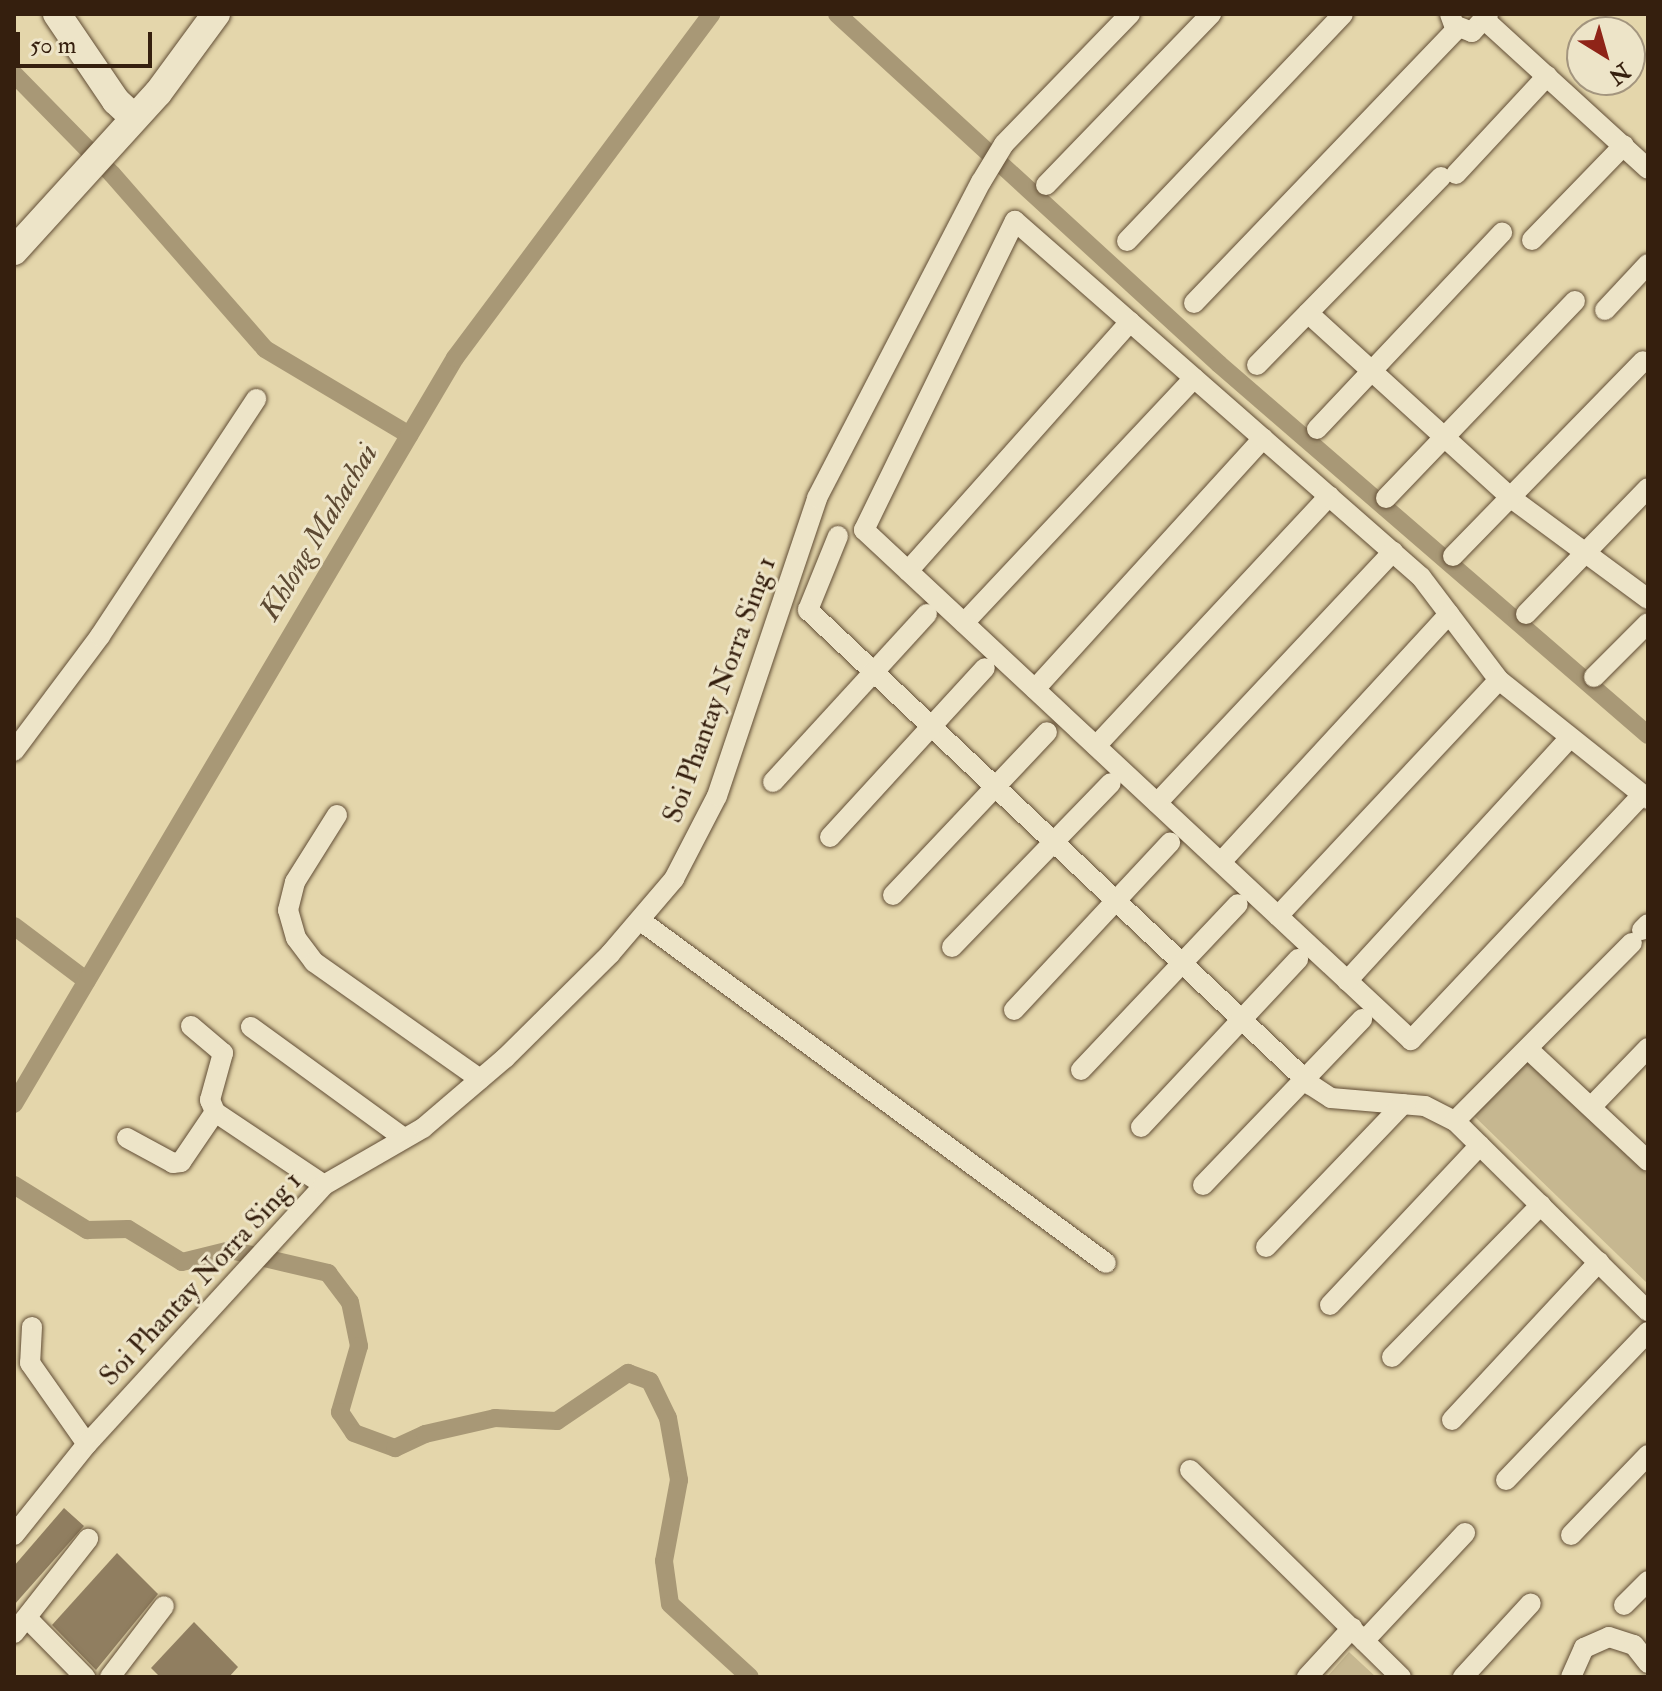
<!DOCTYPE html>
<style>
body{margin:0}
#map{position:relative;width:1662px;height:1691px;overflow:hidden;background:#e4d6ab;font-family:"IM FELL Double Pica",serif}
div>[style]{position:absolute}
.green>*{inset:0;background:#c6b790}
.canal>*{height:18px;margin:-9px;padding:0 9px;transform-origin:9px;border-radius:9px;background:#a89876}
.building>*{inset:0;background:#907e60}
.roads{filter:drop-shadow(0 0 2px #614d35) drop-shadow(0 0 2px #614d35)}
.street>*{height:20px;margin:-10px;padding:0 10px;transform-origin:10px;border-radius:10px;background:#ede4c8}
.secondary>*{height:28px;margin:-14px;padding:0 14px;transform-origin:14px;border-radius:14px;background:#ede4c8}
span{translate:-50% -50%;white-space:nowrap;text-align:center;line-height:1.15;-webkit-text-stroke:6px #ede4c8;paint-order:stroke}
.street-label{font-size:28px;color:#351f0e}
.water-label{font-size:30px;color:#5d4932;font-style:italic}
.frame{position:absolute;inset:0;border:16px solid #351f0e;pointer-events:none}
.north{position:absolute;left:1566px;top:16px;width:80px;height:80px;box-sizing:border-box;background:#ede4c8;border:2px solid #a3957e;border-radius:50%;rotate:143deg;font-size:22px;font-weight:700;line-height:32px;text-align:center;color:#351f0e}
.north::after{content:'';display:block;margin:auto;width:28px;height:36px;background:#8f2418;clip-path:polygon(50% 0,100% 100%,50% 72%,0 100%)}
.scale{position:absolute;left:16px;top:32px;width:136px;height:36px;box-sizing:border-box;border:4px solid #351f0e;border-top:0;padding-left:10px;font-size:24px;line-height:28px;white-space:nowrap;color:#351f0e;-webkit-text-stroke:6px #ede4c8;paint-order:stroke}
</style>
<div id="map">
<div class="green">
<div style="clip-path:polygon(1527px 1062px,1648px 1175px,1648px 1284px,1473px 1115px)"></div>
<div style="clip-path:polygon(1349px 1652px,1376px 1677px,1327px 1677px)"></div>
</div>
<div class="canal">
<div style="left:837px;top:14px;width:518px;rotate:42.5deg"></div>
<div style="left:1219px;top:364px;width:567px;rotate:40.85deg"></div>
<div style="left:14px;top:74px;width:140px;rotate:45.6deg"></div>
<div style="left:112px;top:174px;width:232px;rotate:48.8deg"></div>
<div style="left:265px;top:349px;width:168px;rotate:30.8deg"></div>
<div style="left:14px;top:926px;width:91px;rotate:37deg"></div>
<div style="left:14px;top:1104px;width:867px;rotate:-59.41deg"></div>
<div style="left:455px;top:358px;width:429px;rotate:-53.3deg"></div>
<div style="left:14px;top:1185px;width:86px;rotate:31.7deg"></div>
<div style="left:87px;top:1230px;width:41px;rotate:-1.4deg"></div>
<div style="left:128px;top:1229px;width:63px;rotate:31.4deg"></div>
<div style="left:182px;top:1262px;width:49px;rotate:-14deg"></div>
<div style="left:230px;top:1250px;width:101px;rotate:13.2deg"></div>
<div style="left:328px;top:1273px;width:36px;rotate:53deg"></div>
<div style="left:350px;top:1302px;width:45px;rotate:78.4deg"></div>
<div style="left:359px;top:1346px;width:69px;rotate:106.1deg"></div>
<div style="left:340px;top:1412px;width:25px;rotate:56deg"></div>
<div style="left:354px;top:1433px;width:44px;rotate:20.1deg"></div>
<div style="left:395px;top:1448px;width:33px;rotate:-25deg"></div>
<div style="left:425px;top:1434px;width:72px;rotate:-12.9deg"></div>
<div style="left:495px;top:1418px;width:62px;rotate:2.8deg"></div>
<div style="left:557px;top:1421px;width:86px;rotate:-34.1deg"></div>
<div style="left:628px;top:1373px;width:23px;rotate:20deg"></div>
<div style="left:650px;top:1381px;width:41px;rotate:64.1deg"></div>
<div style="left:668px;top:1418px;width:63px;rotate:79.9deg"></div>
<div style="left:679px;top:1480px;width:82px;rotate:100.5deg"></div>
<div style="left:664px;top:1561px;width:43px;rotate:82.1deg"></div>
<div style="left:670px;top:1604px;width:108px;rotate:42.4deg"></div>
</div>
<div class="building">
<div style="clip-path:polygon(64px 1508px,84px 1526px,14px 1605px,14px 1566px)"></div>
<div style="clip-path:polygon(117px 1553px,158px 1594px,96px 1670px,52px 1625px)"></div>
<div style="clip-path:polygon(194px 1622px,238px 1667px,229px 1677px,160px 1677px,151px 1668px)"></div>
</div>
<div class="roads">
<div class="street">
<div style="left:1450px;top:14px;width:12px;rotate:70deg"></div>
<div style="left:1454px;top:25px;width:19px;rotate:21deg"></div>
<div style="left:1472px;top:32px;width:24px;rotate:-48deg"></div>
<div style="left:1486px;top:21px;width:219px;rotate:42.4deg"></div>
<div style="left:1456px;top:174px;width:134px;rotate:-47.1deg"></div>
<div style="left:1046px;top:185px;width:238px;rotate:-46deg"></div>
<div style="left:1532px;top:240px;width:132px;rotate:-45.9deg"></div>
<div style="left:1127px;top:241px;width:313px;rotate:-46.4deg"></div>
<div style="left:1194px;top:303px;width:381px;rotate:-46.2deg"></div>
<div style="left:1605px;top:310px;width:63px;rotate:-46.9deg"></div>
<div style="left:1308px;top:313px;width:275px;rotate:42.3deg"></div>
<div style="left:1511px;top:498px;width:170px;rotate:36.4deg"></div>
<div style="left:1257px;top:365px;width:263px;rotate:-45.6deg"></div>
<div style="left:1317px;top:429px;width:270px;rotate:-46.7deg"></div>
<div style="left:1386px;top:498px;width:273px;rotate:-46.2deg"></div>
<div style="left:838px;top:536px;width:80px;rotate:112.1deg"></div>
<div style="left:808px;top:610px;width:692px;rotate:43.36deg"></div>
<div style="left:1311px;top:1085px;width:24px;rotate:33deg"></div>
<div style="left:1331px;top:1098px;width:94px;rotate:4.9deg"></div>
<div style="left:1425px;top:1106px;width:34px;rotate:27deg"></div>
<div style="left:1455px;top:1121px;width:271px;rotate:44.6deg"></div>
<div style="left:1453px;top:556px;width:272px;rotate:-45.7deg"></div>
<div style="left:908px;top:571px;width:334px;rotate:-48.3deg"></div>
<div style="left:1526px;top:614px;width:175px;rotate:-45.9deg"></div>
<div style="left:964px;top:623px;width:336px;rotate:-46.8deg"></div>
<div style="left:1594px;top:677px;width:76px;rotate:-45deg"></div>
<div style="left:1035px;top:689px;width:339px;rotate:-47.7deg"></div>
<div style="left:1096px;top:746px;width:342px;rotate:-47deg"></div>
<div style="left:14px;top:751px;width:144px;rotate:-53.2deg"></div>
<div style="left:100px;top:636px;width:284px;rotate:-56.6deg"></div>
<div style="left:773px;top:782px;width:228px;rotate:-47.5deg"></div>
<div style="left:1642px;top:795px;width:337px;rotate:133.3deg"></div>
<div style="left:1411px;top:1040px;width:748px;rotate:-137deg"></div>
<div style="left:864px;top:530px;width:344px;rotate:-64deg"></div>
<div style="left:1015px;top:221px;width:540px;rotate:41.25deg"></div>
<div style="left:1421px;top:577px;width:129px;rotate:52.9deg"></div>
<div style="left:1499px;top:680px;width:191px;rotate:38.6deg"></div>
<div style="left:1157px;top:803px;width:345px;rotate:-46.8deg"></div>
<div style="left:337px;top:815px;width:79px;rotate:122.1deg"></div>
<div style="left:295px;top:882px;width:29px;rotate:104deg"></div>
<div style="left:288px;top:910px;width:29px;rotate:74deg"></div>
<div style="left:296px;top:938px;width:30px;rotate:53deg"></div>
<div style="left:314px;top:962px;width:203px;rotate:35.2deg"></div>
<div style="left:830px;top:837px;width:229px;rotate:-47.5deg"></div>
<div style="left:1221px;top:862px;width:337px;rotate:-47.4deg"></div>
<div style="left:893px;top:895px;width:224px;rotate:-46.6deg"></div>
<div style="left:1278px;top:916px;width:323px;rotate:-46.9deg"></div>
<div style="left:641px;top:921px;width:577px;rotate:36.33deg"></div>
<div style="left:1642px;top:930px;width:8px;rotate:-45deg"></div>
<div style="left:952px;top:947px;width:228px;rotate:-45.9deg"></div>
<div style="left:1347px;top:981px;width:330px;rotate:-47.5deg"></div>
<div style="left:1014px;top:1010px;width:229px;rotate:-47deg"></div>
<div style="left:191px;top:1026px;width:42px;rotate:40.2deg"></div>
<div style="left:223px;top:1053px;width:49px;rotate:105.5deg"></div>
<div style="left:210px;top:1100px;width:13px;rotate:67deg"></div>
<div style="left:215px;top:1112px;width:131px;rotate:33.8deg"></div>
<div style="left:251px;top:1027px;width:189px;rotate:36deg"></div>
<div style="left:1528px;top:1049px;width:164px;rotate:43deg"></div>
<div style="left:1081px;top:1070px;width:228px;rotate:-46.6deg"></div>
<div style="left:1591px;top:1107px;width:82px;rotate:-46deg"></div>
<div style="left:1455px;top:1121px;width:251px;rotate:-45.2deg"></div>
<div style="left:1141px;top:1127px;width:230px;rotate:-46.9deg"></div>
<div style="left:127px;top:1138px;width:52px;rotate:28.5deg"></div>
<div style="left:173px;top:1163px;width:8px;rotate:-7deg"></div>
<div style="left:181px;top:1162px;width:60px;rotate:-55.8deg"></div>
<div style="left:1203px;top:1185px;width:230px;rotate:-46.2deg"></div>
<div style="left:1266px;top:1247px;width:198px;rotate:-46.2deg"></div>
<div style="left:1330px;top:1305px;width:219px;rotate:-46.8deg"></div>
<div style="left:32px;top:1327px;width:36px;rotate:93deg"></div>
<div style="left:30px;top:1363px;width:99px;rotate:54.9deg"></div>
<div style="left:1392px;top:1357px;width:213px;rotate:-45.6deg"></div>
<div style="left:1452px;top:1420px;width:216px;rotate:-47.1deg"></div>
<div style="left:1190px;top:1470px;width:296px;rotate:44.5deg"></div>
<div style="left:1506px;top:1480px;width:205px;rotate:-46.2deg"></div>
<div style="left:14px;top:1535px;width:117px;rotate:-51.3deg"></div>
<div style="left:87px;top:1444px;width:351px;rotate:-47.5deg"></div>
<div style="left:324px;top:1185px;width:114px;rotate:-29.9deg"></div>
<div style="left:423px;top:1128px;width:108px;rotate:-40.5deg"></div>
<div style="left:505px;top:1058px;width:148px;rotate:-44.7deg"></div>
<div style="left:610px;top:954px;width:99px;rotate:-49.5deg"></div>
<div style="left:674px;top:879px;width:93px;rotate:-62.6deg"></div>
<div style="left:717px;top:796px;width:314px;rotate:-71.4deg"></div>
<div style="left:817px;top:498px;width:356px;rotate:-62.6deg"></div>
<div style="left:981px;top:182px;width:44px;rotate:-58.8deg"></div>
<div style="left:1004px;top:144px;width:181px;rotate:-45.9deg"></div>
<div style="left:1571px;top:1535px;width:111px;rotate:-46.1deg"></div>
<div style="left:1624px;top:1605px;width:34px;rotate:-45deg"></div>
<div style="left:27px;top:1618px;width:83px;rotate:45.5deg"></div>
<div style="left:14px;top:1633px;width:120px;rotate:-51.8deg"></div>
<div style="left:1364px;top:1641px;width:148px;rotate:-46.9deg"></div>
<div style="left:110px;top:1677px;width:89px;rotate:-52.7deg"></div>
<div style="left:1307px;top:1677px;width:67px;rotate:-47.4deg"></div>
<div style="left:1463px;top:1677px;width:100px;rotate:-47.4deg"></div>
<div style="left:1571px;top:1677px;width:32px;rotate:-66deg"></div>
<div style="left:1584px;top:1648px;width:27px;rotate:-24deg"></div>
<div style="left:1609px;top:1637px;width:26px;rotate:18deg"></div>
<div style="left:1634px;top:1645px;width:23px;rotate:52deg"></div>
</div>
<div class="secondary">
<div style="left:57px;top:14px;width:105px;rotate:55.9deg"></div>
<div style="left:116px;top:101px;width:22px;rotate:43deg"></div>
<div style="left:14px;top:251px;width:214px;rotate:-47.7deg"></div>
<div style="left:158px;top:93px;width:98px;rotate:-53.7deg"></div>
</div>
</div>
<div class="street-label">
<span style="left:720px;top:690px;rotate:-70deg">Soi Phantay Norra Sing 1</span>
<span style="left:201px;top:1279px;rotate:-47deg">Soi Phantay Norra Sing 1</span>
</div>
<div class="water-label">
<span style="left:319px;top:532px;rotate:-59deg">Khlong Mahachai</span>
</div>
<div class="frame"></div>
<div class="north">N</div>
<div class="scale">50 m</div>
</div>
